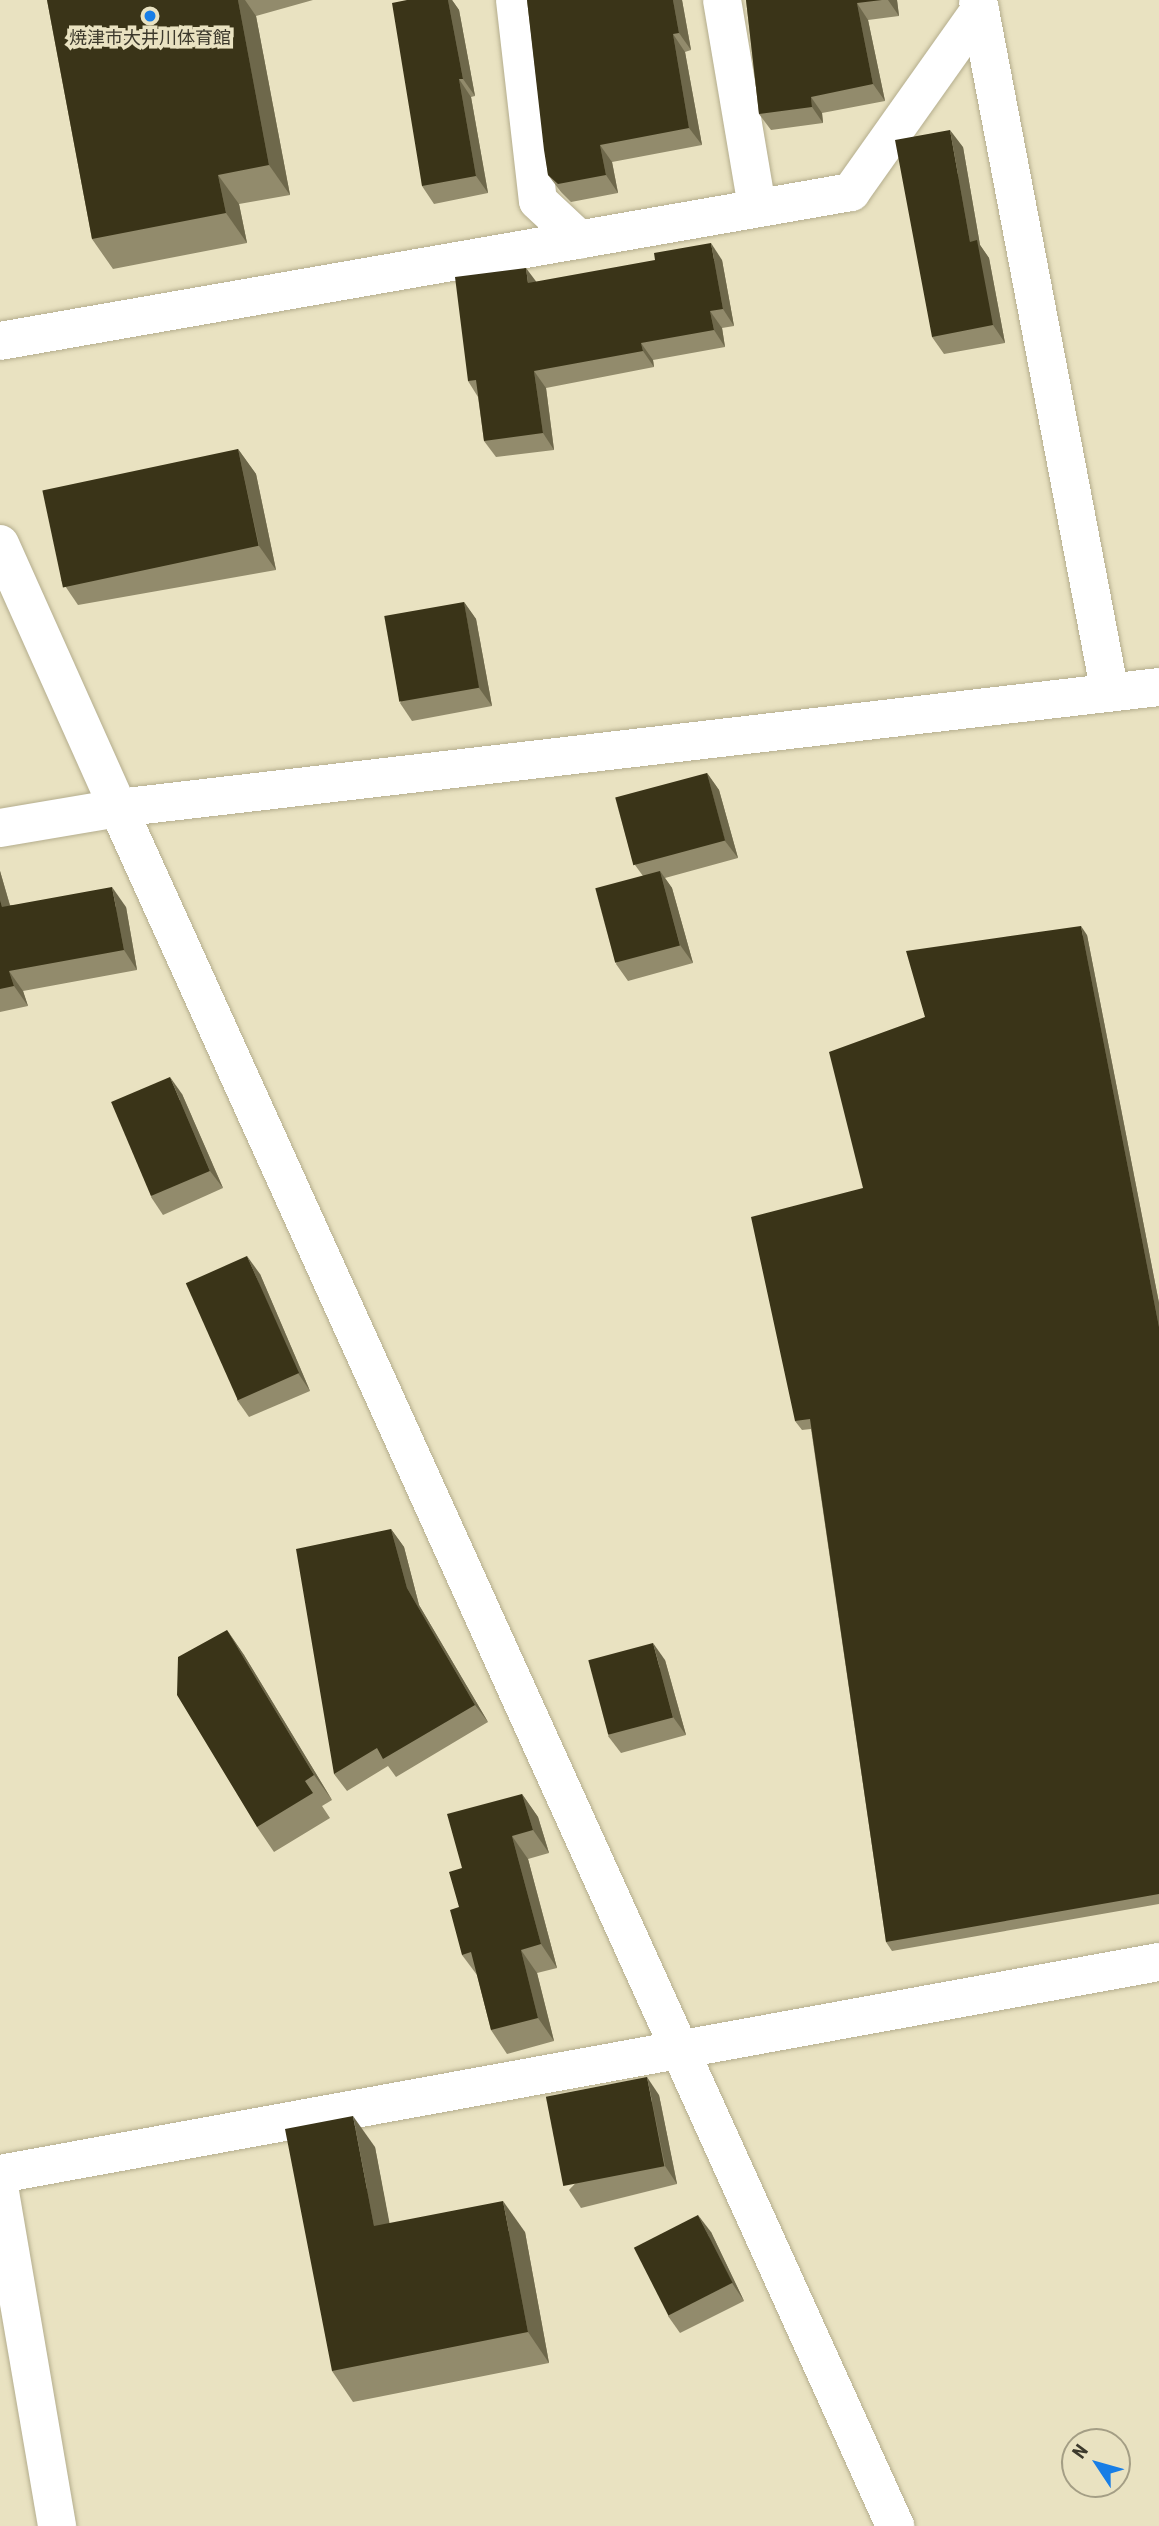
<!DOCTYPE html>
<meta charset="utf-8">
<style>
body{margin:0}
#map{position:relative;width:1159px;height:2526px;overflow:hidden;background:#e9e2c1;font-family:"Roboto Condensed","Noto Sans JP",sans-serif}
div>[style]{position:absolute}
.roads{filter:drop-shadow(0 0 2px #b4ad8d) drop-shadow(0 0 2px #b4ad8d)}
.street>*{height:38px;margin:-19px;padding:0 19px;transform-origin:19px;border-radius:19px;background:#fff}
.secondary>*{height:38px;margin:-19px;padding:0 19px;transform-origin:19px;border-radius:19px;background:#fff}
.wall>*{inset:0;background:#928b6c}
.shaded-wall>*{inset:0;background:#6e684b}
.building>*{inset:0;background:#3a3418;transform-origin:0 0}
.dots>*{width:19px;height:19px;translate:-50% -50%;box-sizing:border-box;border:4px solid #e9e2c1;border-radius:50%}
span{translate:-50% -50%;white-space:nowrap;text-align:center;line-height:1.15;-webkit-text-stroke:7px #e9e2c1;paint-order:stroke}
.poi-label{font-size:18px;color:#3c392c}
.north{position:absolute;left:1061px;top:2428px;width:70px;height:70px;box-sizing:border-box;background:#e9e2c1;border:2px solid #a49e85;border-radius:50%;rotate:306deg;font-size:19px;font-weight:700;line-height:28px;text-align:center;color:#3c392c}
.north::after{content:'';display:block;margin:auto;width:24px;height:32px;background:#187ee6;clip-path:polygon(50% 0,100% 100%,50% 72%,0 100%)}
</style>
<div id="map">
<div class="roads">
<div class="street">
<div style="left:515px;top:0;width:202px;rotate:83.5deg"></div>
<div style="left:538px;top:201px;width:57px;rotate:42.9deg"></div>
<div style="left:722px;top:0;width:211px;rotate:80.4deg"></div>
<div style="left:978px;top:0;width:705px;rotate:79.22deg"></div>
<div style="left:0;top:341px;width:864px;rotate:-9.93deg"></div>
<div style="left:851px;top:192px;width:223px;rotate:-54.7deg"></div>
<div style="left:118px;top:808px;width:1886px;rotate:65.66deg"></div>
<div style="left:0;top:2174px;width:1178px;rotate:-10.37deg"></div>
<div style="left:0;top:2192px;width:339px;rotate:80.3deg"></div>
</div>
<div class="secondary">
<div style="left:0;top:544px;width:289px;rotate:65.9deg"></div>
<div style="left:0;top:828px;width:120px;rotate:-9.6deg"></div>
<div style="left:118px;top:808px;width:1048px;rotate:-6.63deg"></div>
</div>
</div>
<div class="wall">
<div style="clip-path:polygon(47px 0,313px 0,256px 16px,290px 195px,239px 204px,247px 243px,113px 269px,92px 239px)"></div>
<div style="clip-path:polygon(407px 0,452px 0,459px 10px,475px 96px,471px 97px,488px 193px,434px 204px,422px 186px)"></div>
<div style="clip-path:polygon(527px 0,682px 0,691px 50px,685px 52px,702px 145px,612px 162px,618px 193px,571px 202px,561px 192px,548px 175px)"></div>
<div style="clip-path:polygon(746px 0,897px 0,899px 16px,868px 20px,885px 101px,822px 113px,823px 123px,771px 130px,759px 114px)"></div>
<div style="clip-path:polygon(963px 147px,980px 245px,989px 258px,1005px 343px,944px 354px,932px 337px)"></div>
<div style="clip-path:polygon(722px 260px,734px 326px,722px 328px,725px 347px,653px 360px,654px 367px,546px 388px,554px 450px,496px 457px,484px 441px,478px 397px,468px 381px,536px 282px)"></div>
<div style="clip-path:polygon(238px 449px,256px 474px,276px 570px,78px 605px,61px 580px)"></div>
<div style="clip-path:polygon(464px 602px,476px 619px,492px 706px,412px 721px,400px 703px)"></div>
<div style="clip-path:polygon(707px 773px,719px 790px,738px 858px,665px 878px,672px 888px,693px 963px,628px 981px,616px 964px,643px 876px,635px 865px)"></div>
<div style="clip-path:polygon(0 871px,10px 905px,126px 907px,137px 970px,23px 991px,28px 1006px,0 1012px)"></div>
<div style="clip-path:polygon(1087px 935px,1159px 1303px,1159px 1904px,892px 1951px,886px 1942px,811px 1429px,802px 1430px,795px 1421px,863px 1188px,925px 1017px)"></div>
<div style="clip-path:polygon(182px 1094px,223px 1188px,163px 1215px,151px 1197px)"></div>
<div style="clip-path:polygon(260px 1274px,310px 1391px,249px 1417px,237px 1400px)"></div>
<div style="clip-path:polygon(391px 1529px,404px 1547px,419px 1605px,488px 1722px,396px 1777px,388px 1766px,347px 1791px,334px 1774px)"></div>
<div style="clip-path:polygon(227px 1630px,244px 1655px,332px 1800px,322px 1806px,330px 1818px,274px 1852px,257px 1827px)"></div>
<div style="clip-path:polygon(665px 1660px,686px 1735px,621px 1753px,608px 1736px)"></div>
<div style="clip-path:polygon(522px 1794px,538px 1817px,549px 1853px,528px 1859px,557px 1968px,537px 1973px,554px 2041px,507px 2054px,491px 2030px,477px 1975px,462px 1955px,459px 1907px,462px 1868px)"></div>
<div style="clip-path:polygon(659px 2095px,677px 2184px,581px 2208px,569px 2190px)"></div>
<div style="clip-path:polygon(375px 2147px,389px 2223px,525px 2232px,549px 2363px,353px 2402px,332px 2371px)"></div>
<div style="clip-path:polygon(711px 2232px,744px 2301px,680px 2333px,668px 2316px)"></div>
</div>
<div class="shaded-wall">
<div style="clip-path:polygon(238px 0,245px 0,256px 16px,290px 195px,269px 165px)"></div>
<div style="clip-path:polygon(448px 0,452px 0,459px 10px,475px 96px,463px 79px)"></div>
<div style="clip-path:polygon(673px 0,682px 0,691px 50px,679px 33px)"></div>
<div style="clip-path:polygon(888px 0,897px 0,899px 16px)"></div>
<div style="clip-path:polygon(857px 3px,868px 20px,885px 101px,873px 84px)"></div>
<div style="clip-path:polygon(673px 34px,685px 52px,702px 145px,689px 128px)"></div>
<div style="clip-path:polygon(459px 79px,471px 97px,488px 193px,476px 176px)"></div>
<div style="clip-path:polygon(811px 97px,822px 113px,823px 123px,812px 107px)"></div>
<div style="clip-path:polygon(950px 130px,963px 147px,980px 245px,989px 258px,1005px 343px,993px 325px,970px 242px)"></div>
<div style="clip-path:polygon(600px 145px,612px 162px,618px 193px,606px 175px)"></div>
<div style="clip-path:polygon(218px 175px,239px 204px,247px 243px,226px 213px)"></div>
<div style="clip-path:polygon(711px 243px,722px 260px,734px 326px,723px 309px)"></div>
<div style="clip-path:polygon(526px 268px,538px 284px,528px 283px)"></div>
<div style="clip-path:polygon(710px 311px,722px 328px,725px 347px,714px 330px)"></div>
<div style="clip-path:polygon(641px 343px,653px 360px,654px 367px,643px 351px)"></div>
<div style="clip-path:polygon(534px 371px,546px 388px,554px 450px,543px 433px)"></div>
<div style="clip-path:polygon(238px 449px,256px 474px,276px 570px,259px 546px)"></div>
<div style="clip-path:polygon(464px 602px,476px 619px,492px 706px,479px 688px)"></div>
<div style="clip-path:polygon(707px 773px,719px 790px,738px 858px,725px 841px)"></div>
<div style="clip-path:polygon(0 871px,16px 927px,2px 907px,0 900px)"></div>
<div style="clip-path:polygon(660px 871px,672px 888px,693px 963px,680px 945px)"></div>
<div style="clip-path:polygon(112px 887px,126px 907px,137px 970px,124px 950px)"></div>
<div style="clip-path:polygon(1081px 926px,1087px 935px,1159px 1303px,1159px 1327px)"></div>
<div style="clip-path:polygon(9px 971px,23px 991px,28px 1006px,14px 986px)"></div>
<div style="clip-path:polygon(170px 1077px,182px 1094px,223px 1188px,210px 1171px)"></div>
<div style="clip-path:polygon(247px 1256px,260px 1274px,310px 1391px,298px 1373px)"></div>
<div style="clip-path:polygon(391px 1529px,404px 1547px,419px 1605px,488px 1722px,475px 1705px,407px 1588px)"></div>
<div style="clip-path:polygon(227px 1630px,244px 1655px,332px 1800px,314px 1775px)"></div>
<div style="clip-path:polygon(653px 1643px,665px 1660px,686px 1735px,673px 1717px)"></div>
<div style="clip-path:polygon(522px 1794px,538px 1817px,549px 1853px,533px 1830px)"></div>
<div style="clip-path:polygon(512px 1836px,528px 1859px,557px 1968px,541px 1944px)"></div>
<div style="clip-path:polygon(521px 1950px,537px 1973px,554px 2041px,538px 2018px)"></div>
<div style="clip-path:polygon(647px 2077px,659px 2095px,677px 2184px,665px 2166px)"></div>
<div style="clip-path:polygon(353px 2116px,375px 2147px,396px 2257px,374px 2226px)"></div>
<div style="clip-path:polygon(503px 2201px,525px 2232px,549px 2363px,528px 2332px)"></div>
<div style="clip-path:polygon(698px 2215px,711px 2232px,744px 2301px,732px 2283px)"></div>
</div>
<div class="building">
<div style="clip-path:polygon(47px 0,238px 0,269px 165px,218px 175px,226px 213px,92px 239px)"></div>
<div style="clip-path:polygon(407px 0,448px 0,463px 79px,459px 79px,476px 176px,422px 186px,392px 3px)"></div>
<div style="clip-path:polygon(527px 0,673px 0,679px 33px,673px 34px,689px 128px,600px 145px,606px 175px,558px 184px,548px 175px,544px 150px)"></div>
<div style="clip-path:polygon(746px 0,882px 0,857px 3px,873px 84px,811px 97px,812px 107px,759px 114px)"></div>
<div style="clip-path:polygon(950px 130px,970px 242px,977px 240px,993px 325px,932px 337px,895px 140px)"></div>
<div style="clip-path:polygon(711px 243px,723px 309px,710px 311px,714px 330px,641px 343px,643px 351px,534px 371px,543px 433px,484px 441px,476px 380px,468px 381px,455px 277px,526px 268px,528px 283px,655px 260px,654px 253px)"></div>
<div style="left:238px;top:449px;width:99px;height:200px;rotate:78deg"></div>
<div style="left:464px;top:602px;width:87px;height:81px;rotate:80deg"></div>
<div style="left:707px;top:773px;width:70px;height:95px;rotate:75deg"></div>
<div style="left:660px;top:871px;width:77px;height:67px;rotate:75deg"></div>
<div style="clip-path:polygon(112px 887px,124px 950px,9px 971px,14px 986px,0 989px,0 900px,2px 907px)"></div>
<div style="clip-path:polygon(1081px 926px,1159px 1327px,1159px 1894px,886px 1942px,810px 1419px,795px 1421px,751px 1217px,863px 1188px,829px 1052px,925px 1017px,906px 951px)"></div>
<div style="left:170px;top:1077px;width:102px;height:64px;rotate:67deg"></div>
<div style="left:247px;top:1256px;width:128px;height:67px;rotate:66deg"></div>
<div style="clip-path:polygon(391px 1529px,407px 1588px,475px 1705px,383px 1759px,377px 1748px,334px 1774px,296px 1549px)"></div>
<div style="clip-path:polygon(227px 1630px,314px 1775px,305px 1781px,313px 1793px,257px 1827px,177px 1695px,178px 1657px)"></div>
<div style="left:653px;top:1643px;width:77px;height:67px;rotate:75deg"></div>
<div style="clip-path:polygon(522px 1794px,533px 1830px,512px 1836px,541px 1944px,521px 1950px,538px 2018px,491px 2030px,471px 1952px,462px 1955px,450px 1910px,459px 1907px,449px 1872px,462px 1868px,447px 1814px)"></div>
<div style="left:647px;top:2077px;width:91px;height:103px;rotate:79deg"></div>
<div style="clip-path:polygon(353px 2116px,374px 2226px,503px 2201px,528px 2332px,332px 2371px,285px 2129px)"></div>
<div style="left:698px;top:2215px;width:76px;height:72px;rotate:63deg"></div>
</div>
<div class="dots">
<div style="left:150px;top:16px;background:#187ee6"></div>
</div>
<div class="poi-label">
<span style="left:150px;top:38px">焼津市大井川体育館</span>
</div>
<div class="north">N</div>
</div>
